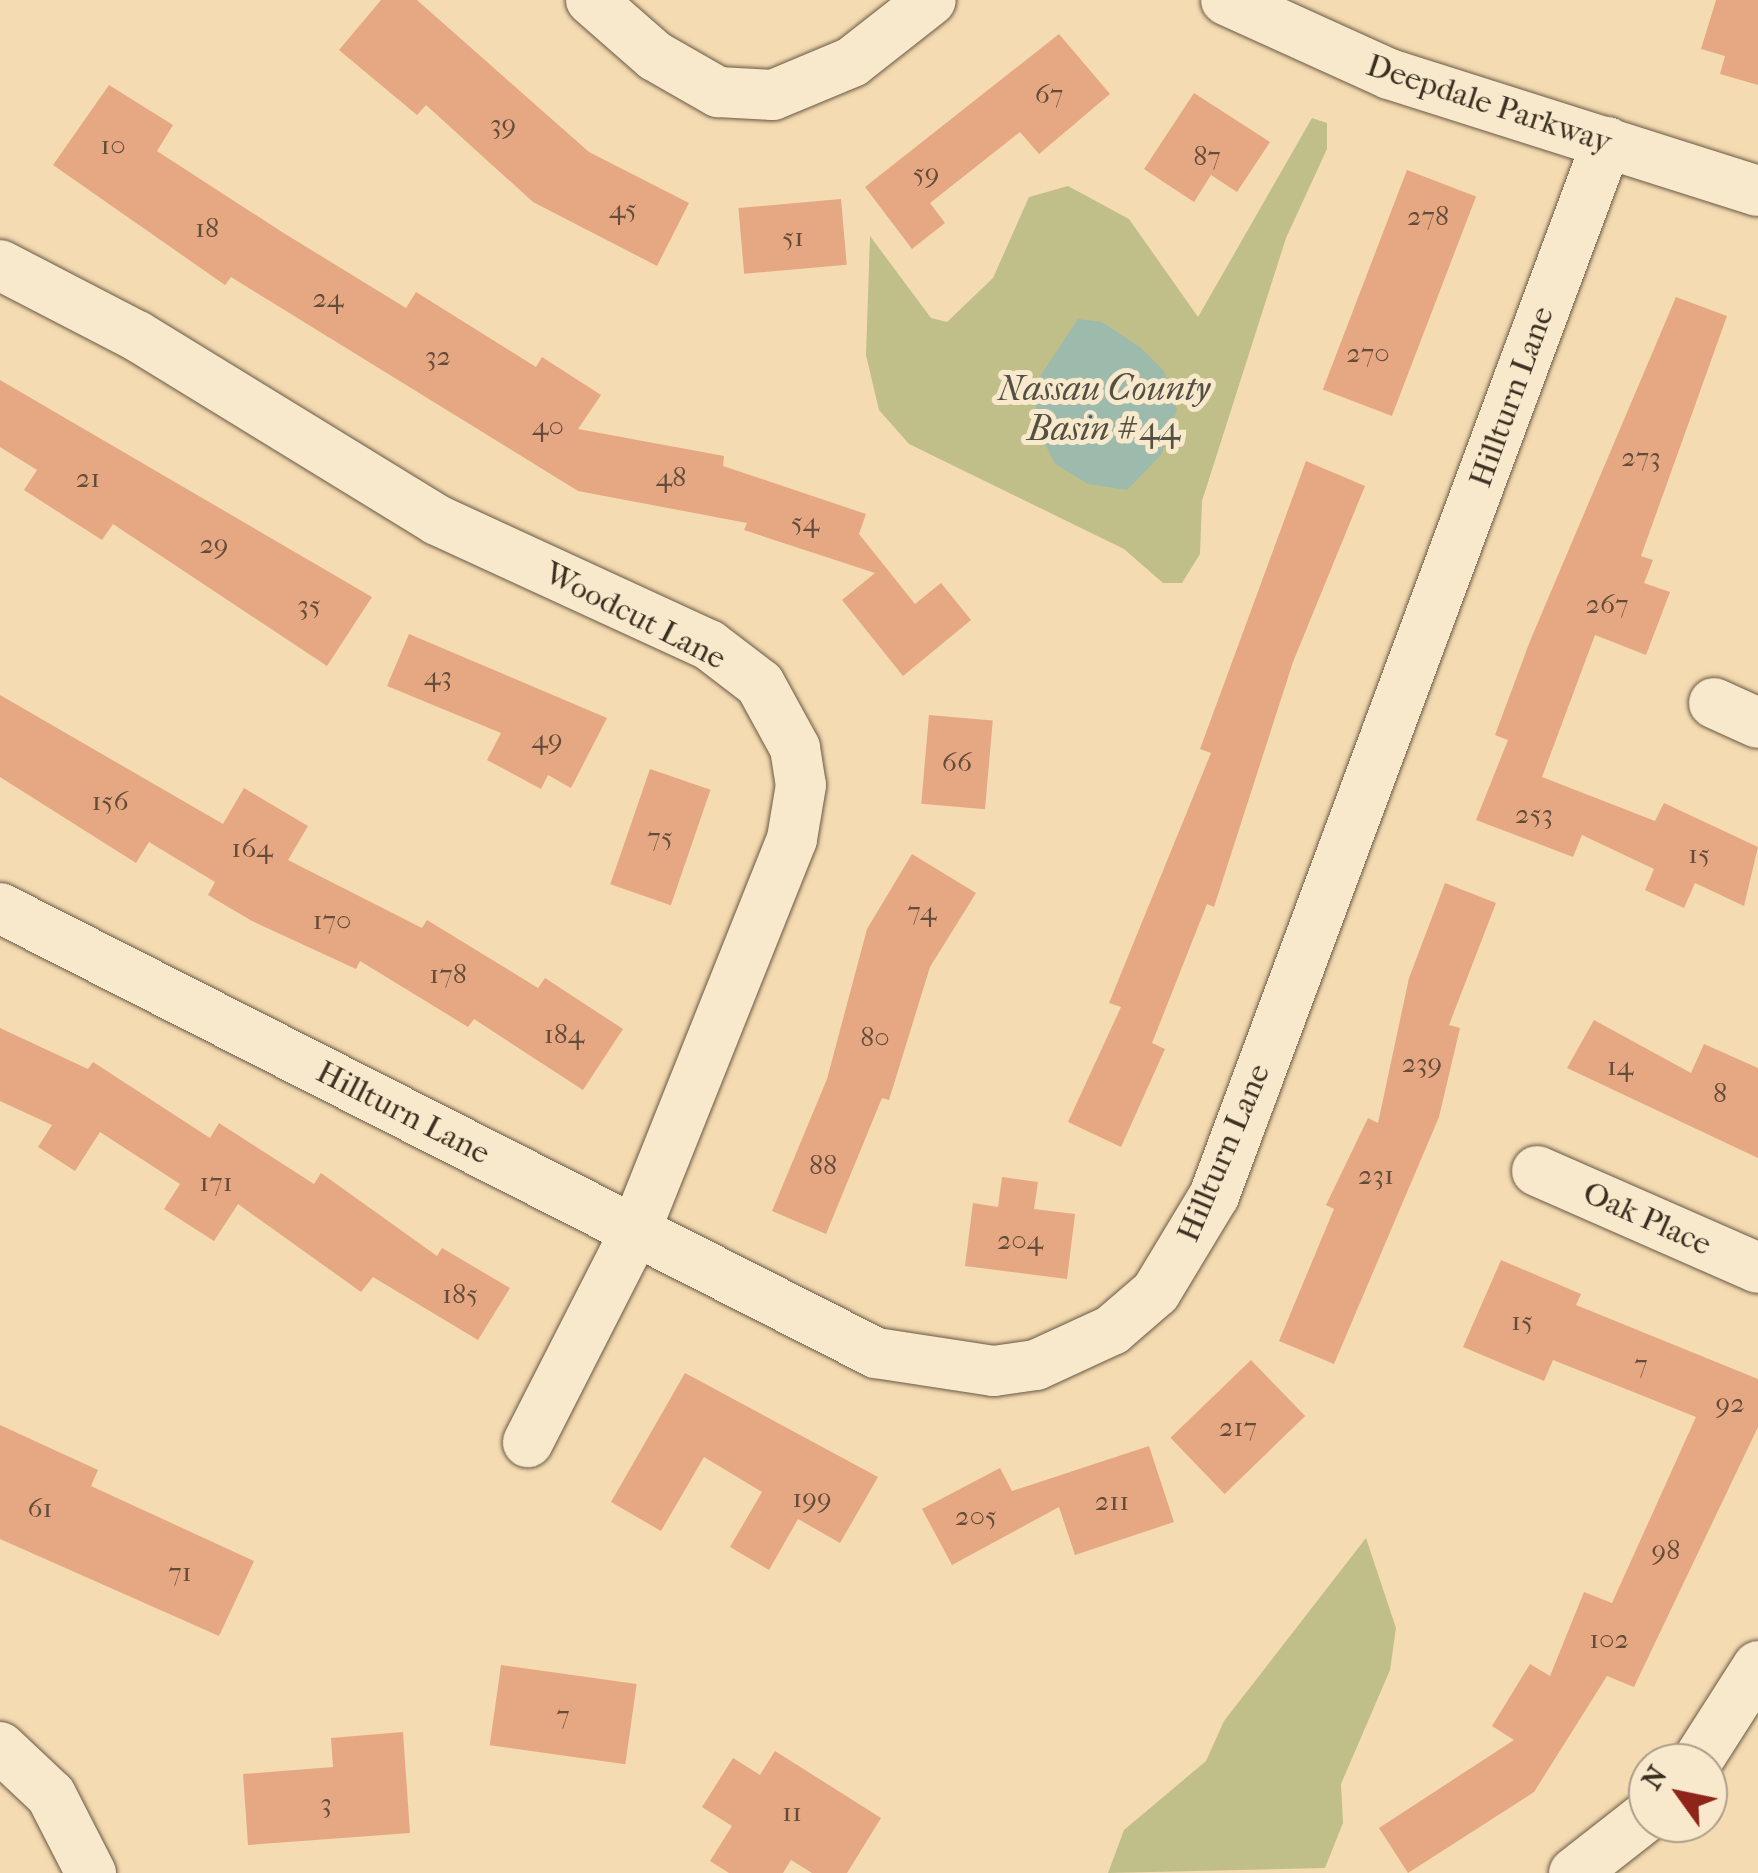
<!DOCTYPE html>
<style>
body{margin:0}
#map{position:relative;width:1758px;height:1873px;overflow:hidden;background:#f5dbb1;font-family:"IM FELL French Canon",serif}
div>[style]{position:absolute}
.green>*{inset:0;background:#c0bf89}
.water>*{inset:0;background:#9cbbad}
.building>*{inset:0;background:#e5a883;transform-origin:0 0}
.roads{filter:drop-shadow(0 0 2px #695945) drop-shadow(0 0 2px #695945)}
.minor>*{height:50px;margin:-25px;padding:0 25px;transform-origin:25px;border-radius:25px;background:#f8e8cc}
span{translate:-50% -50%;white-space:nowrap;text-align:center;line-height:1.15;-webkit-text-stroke:10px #f8e8cc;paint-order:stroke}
.number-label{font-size:28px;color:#654c3a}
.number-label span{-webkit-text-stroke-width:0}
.street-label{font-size:32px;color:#3a2e21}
.water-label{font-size:35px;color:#525144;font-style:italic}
.north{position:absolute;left:1628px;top:1743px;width:100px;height:100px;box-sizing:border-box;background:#f8e8cc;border:2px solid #ac9e88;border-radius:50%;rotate:303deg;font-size:28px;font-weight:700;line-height:40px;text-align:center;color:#3a2e21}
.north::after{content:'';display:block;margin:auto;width:35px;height:45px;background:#8f2418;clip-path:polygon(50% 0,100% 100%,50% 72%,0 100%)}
</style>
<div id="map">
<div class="green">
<div style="clip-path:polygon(1312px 118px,1327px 123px,1327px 149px,1286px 238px,1202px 501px,1200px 554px,1182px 583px,1163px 583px,1124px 549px,909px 444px,879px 410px,866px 355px,870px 236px,931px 318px,947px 322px,993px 278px,1029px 197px,1068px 186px,1129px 219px,1198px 317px)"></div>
<div style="clip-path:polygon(1366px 1538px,1396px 1628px,1390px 1670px,1341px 1784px,1343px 1823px,1325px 1868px,1108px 1873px,1124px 1830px,1206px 1761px,1224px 1721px)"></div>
</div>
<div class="water">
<div style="clip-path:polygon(1078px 319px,1102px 322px,1141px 348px,1164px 371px,1177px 410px,1161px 455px,1127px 490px,1088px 484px,1055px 464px,1036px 426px,1035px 384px)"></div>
</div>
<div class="building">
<div style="clip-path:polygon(381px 0,417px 0,589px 152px,689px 203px,657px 266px,533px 202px,426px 105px,417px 115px,339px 50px)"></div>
<div style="clip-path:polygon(1716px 0,1758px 0,1758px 85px,1720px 74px,1725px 56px,1701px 49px)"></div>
<div style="clip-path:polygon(1059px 34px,1110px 94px,1039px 154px,1020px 132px,930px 203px,945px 223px,912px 249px,865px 187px)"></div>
<div style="clip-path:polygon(109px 85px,173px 125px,157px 151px,282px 232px,406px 308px,416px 292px,536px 367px,542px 357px,601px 395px,578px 429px,724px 456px,723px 466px,866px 514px,859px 534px,915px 604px,941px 583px,971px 620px,903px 676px,842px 600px,875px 573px,744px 530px,747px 523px,578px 491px,231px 277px,225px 285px,53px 165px)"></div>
<div style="clip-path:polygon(1194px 93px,1270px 142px,1237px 192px,1211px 175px,1194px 202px,1144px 169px)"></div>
<div style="left:1407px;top:170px;width:74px;height:235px;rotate:21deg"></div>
<div style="left:841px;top:199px;width:66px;height:103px;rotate:85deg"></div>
<div style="clip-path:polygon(1676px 297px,1727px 316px,1641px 556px,1653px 560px,1644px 583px,1670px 592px,1646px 655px,1595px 635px,1542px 777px,1655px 821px,1664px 803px,1758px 847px,1744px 906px,1695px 883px,1684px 908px,1645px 890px,1654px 869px,1582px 835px,1573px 857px,1476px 820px,1508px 740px,1495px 735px,1530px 641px)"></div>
<div style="clip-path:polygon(0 380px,372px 597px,327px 666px,113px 524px,102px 540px,24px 490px,37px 470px,0 447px)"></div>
<div style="clip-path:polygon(1306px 461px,1365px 486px,1293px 662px,1214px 907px,1207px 904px,1152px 1043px,1165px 1049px,1121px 1147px,1068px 1122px,1121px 1007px,1109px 1003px,1211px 753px,1200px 749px)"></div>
<div style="clip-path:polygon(409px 634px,607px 718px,571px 788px,548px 775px,541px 789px,487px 760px,501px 733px,387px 686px)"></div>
<div style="clip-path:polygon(0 695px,223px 824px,244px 788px,308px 826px,288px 860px,422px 928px,427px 920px,538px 988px,545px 978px,623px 1029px,583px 1090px,474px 1019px,468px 1027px,360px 961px,356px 969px,252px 921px,208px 895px,215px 882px,149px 842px,136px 863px,0 777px)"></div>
<div style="left:929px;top:715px;width:64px;height:89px;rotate:5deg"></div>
<div style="left:650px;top:769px;width:64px;height:122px;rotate:19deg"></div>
<div style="clip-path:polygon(912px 854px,976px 893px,930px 967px,889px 1100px,882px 1098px,826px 1234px,772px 1211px,827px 1079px,867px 929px)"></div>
<div style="clip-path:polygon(1445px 883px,1496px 903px,1449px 1025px,1460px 1028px,1439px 1117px,1334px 1364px,1279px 1341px,1334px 1209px,1326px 1205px,1368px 1118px,1378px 1123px,1409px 978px)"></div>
<div style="clip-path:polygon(1594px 1020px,1691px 1073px,1704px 1044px,1758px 1068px,1758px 1158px,1567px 1068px)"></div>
<div style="clip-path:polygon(0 1028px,88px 1069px,93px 1062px,210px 1138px,219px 1123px,314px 1184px,321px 1173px,437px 1256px,442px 1248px,510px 1288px,478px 1340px,373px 1277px,361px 1292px,238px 1204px,214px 1241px,164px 1209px,180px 1184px,100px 1132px,75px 1171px,38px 1147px,52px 1125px,0 1101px)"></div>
<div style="clip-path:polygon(1002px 1177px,1038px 1182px,1034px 1209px,1075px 1214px,1067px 1279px,965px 1266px,973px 1203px,998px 1207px)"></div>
<div style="clip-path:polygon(1501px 1260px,1581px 1294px,1576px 1305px,1758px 1379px,1758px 1427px,1634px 1687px,1607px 1676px,1534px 1792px,1408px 1873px,1379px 1828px,1514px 1740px,1492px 1726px,1530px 1664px,1550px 1676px,1584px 1592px,1612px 1603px,1696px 1417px,1553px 1360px,1544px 1381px,1463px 1347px)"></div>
<div style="left:1251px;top:1360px;width:78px;height:112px;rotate:46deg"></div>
<div style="clip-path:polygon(685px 1373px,878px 1477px,840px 1543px,798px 1519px,769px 1570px,730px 1547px,762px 1492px,704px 1457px,661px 1531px,611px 1502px)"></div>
<div style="clip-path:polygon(0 1425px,98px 1470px,91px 1486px,254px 1561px,219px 1636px,0 1539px)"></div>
<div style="clip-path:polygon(1149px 1446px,1174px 1522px,1075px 1555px,1059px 1507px,952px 1565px,922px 1509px,1000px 1468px,1012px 1491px)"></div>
<div style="left:501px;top:1665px;width:137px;height:81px;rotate:8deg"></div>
<div style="clip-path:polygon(403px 1732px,410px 1833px,248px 1845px,243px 1774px,333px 1767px,331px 1738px)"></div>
<div style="clip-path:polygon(775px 1751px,881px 1818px,847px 1873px,812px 1873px,791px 1860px,783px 1873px,729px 1873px,710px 1861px,732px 1826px,702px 1807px,733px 1758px,760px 1775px)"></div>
</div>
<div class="roads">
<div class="minor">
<div style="left:591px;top:0;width:85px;rotate:41.2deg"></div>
<div style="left:655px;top:56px;width:73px;rotate:29.7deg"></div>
<div style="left:718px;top:92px;width:55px;rotate:3.1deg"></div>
<div style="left:773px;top:95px;width:86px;rotate:-22.7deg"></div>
<div style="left:852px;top:62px;width:100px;rotate:-38.1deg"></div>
<div style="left:1226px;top:0;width:179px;rotate:24.4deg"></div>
<div style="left:1389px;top:74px;width:387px;rotate:17.6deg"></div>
<div style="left:0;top:265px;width:154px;rotate:27.4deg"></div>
<div style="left:137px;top:336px;width:352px;rotate:31.5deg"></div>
<div style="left:437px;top:520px;width:299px;rotate:24.7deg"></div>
<div style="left:709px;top:645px;width:64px;rotate:37.4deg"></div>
<div style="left:760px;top:684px;width:73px;rotate:61.3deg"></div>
<div style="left:795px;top:748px;width:37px;rotate:81deg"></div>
<div style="left:801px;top:785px;width:55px;rotate:99.5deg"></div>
<div style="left:792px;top:839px;width:423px;rotate:111.8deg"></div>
<div style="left:635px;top:1232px;width:236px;rotate:117deg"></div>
<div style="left:1714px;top:703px;width:48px;rotate:24.4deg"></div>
<div style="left:0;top:908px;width:983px;rotate:26.93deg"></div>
<div style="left:876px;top:1353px;width:119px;rotate:8.7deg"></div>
<div style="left:994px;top:1371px;width:42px;rotate:-8.1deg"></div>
<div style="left:1036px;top:1365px;width:84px;rotate:-24.7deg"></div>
<div style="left:1112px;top:1330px;width:58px;rotate:-40.8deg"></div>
<div style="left:1156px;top:1292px;width:112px;rotate:-58.9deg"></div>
<div style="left:1214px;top:1196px;width:1125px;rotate:-69.55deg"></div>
<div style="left:1537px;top:1171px;width:241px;rotate:23.7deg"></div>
<div style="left:0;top:1747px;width:70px;rotate:43.3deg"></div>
<div style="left:51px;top:1795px;width:88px;rotate:62.9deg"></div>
<div style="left:1696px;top:1763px;width:115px;rotate:-57.4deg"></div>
<div style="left:1574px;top:1873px;width:94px;rotate:-38.1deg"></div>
</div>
</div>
<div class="number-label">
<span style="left:1049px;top:94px">67</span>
<span style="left:503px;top:124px">39</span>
<span style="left:113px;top:145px">10</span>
<span style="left:1207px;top:156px">87</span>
<span style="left:926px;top:173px">59</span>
<span style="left:623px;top:209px">45</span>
<span style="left:1428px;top:216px">278</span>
<span style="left:207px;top:228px">18</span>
<span style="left:793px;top:237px">51</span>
<span style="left:328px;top:298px">24</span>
<span style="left:1368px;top:353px">270</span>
<span style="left:438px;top:356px">32</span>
<span style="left:548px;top:426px">40</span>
<span style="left:1641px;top:457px">273</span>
<span style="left:671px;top:477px">48</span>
<span style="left:88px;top:478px">21</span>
<span style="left:805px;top:522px">54</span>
<span style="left:214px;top:544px">29</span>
<span style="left:1607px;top:604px">267</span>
<span style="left:309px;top:605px">35</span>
<span style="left:438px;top:676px">43</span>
<span style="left:547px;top:739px">49</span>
<span style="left:957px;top:762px">66</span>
<span style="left:110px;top:801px">156</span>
<span style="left:1534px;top:814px">253</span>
<span style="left:660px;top:837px">75</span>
<span style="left:252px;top:848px">164</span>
<span style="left:1699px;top:854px">15</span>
<span style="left:922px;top:911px">74</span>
<span style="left:332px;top:920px">170</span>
<span style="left:448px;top:974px">178</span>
<span style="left:564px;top:1034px">184</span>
<span style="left:875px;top:1037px">80</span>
<span style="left:1422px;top:1063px">239</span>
<span style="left:1620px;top:1066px">14</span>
<span style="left:1720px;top:1093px">8</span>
<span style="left:823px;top:1165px">88</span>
<span style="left:1376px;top:1175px">231</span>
<span style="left:216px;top:1182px">171</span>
<span style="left:1020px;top:1240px">204</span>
<span style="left:460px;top:1294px">185</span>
<span style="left:1522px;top:1321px">15</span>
<span style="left:1641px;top:1364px">7</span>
<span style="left:1730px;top:1403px">92</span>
<span style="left:1238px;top:1427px">217</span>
<span style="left:812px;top:1498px">199</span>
<span style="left:1112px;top:1501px">211</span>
<span style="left:40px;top:1508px">61</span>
<span style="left:976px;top:1516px">205</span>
<span style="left:1666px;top:1550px">98</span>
<span style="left:180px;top:1572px">71</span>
<span style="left:1609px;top:1639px">102</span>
<span style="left:563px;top:1715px">7</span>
<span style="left:326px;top:1803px">3</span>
<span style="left:792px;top:1812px">11</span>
</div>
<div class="street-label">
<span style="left:1489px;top:104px;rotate:18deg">Deepdale Parkway</span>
<span style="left:1512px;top:397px;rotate:-70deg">Hillturn Lane</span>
<span style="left:635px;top:616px;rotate:27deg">Woodcut Lane</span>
<span style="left:403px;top:1113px;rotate:27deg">Hillturn Lane</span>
<span style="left:1224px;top:1153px;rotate:-67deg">Hillturn Lane</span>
<span style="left:1647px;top:1219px;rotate:24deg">Oak Place</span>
</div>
<div class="water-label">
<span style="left:1104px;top:409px">Nassau County<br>Basin #44</span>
</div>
<div class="north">N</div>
</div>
